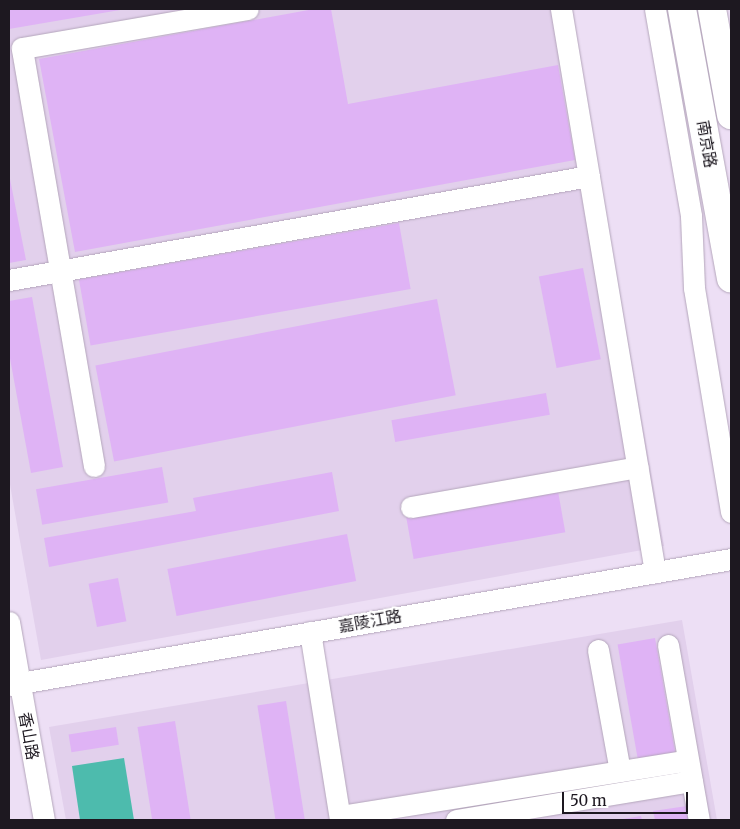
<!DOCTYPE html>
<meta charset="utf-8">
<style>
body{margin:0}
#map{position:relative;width:740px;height:829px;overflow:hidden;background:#eddff5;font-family:Merriweather,"Noto Sans SC",serif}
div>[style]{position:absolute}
.built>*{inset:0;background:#e2d0ec}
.water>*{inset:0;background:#4dbbad}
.building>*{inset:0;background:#dfb3f5;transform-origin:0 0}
.roads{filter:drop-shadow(0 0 1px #b4a6bb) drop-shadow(0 0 1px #b4a6bb)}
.minor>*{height:21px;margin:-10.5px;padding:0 10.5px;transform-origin:10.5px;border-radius:10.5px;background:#fff}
.major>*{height:28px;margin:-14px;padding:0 14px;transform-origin:14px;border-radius:14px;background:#fff}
span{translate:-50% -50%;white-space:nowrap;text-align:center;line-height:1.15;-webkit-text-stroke:4.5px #fff;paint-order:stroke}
.street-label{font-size:16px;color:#1d1820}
.frame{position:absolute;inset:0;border:10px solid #1d1820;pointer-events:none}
.scale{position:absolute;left:562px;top:792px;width:126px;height:22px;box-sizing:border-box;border:2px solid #1d1820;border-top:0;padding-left:6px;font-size:15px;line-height:18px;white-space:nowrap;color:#1d1820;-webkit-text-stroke:4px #fff;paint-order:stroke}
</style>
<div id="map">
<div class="built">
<div style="clip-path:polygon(9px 9px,570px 9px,664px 546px,41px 660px,9px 479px)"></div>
<div style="clip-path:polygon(682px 620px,717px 820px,66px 820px,49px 727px)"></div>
</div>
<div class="water">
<div style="clip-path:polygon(124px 758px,134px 820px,80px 820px,72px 766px)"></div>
</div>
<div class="building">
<div style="clip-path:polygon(9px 9px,120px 9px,120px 10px,9px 29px)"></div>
<div style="clip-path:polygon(314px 9px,331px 9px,348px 104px,558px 65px,575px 160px,75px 252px,39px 59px)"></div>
<div style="clip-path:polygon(9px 174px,26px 260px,9px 263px)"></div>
<div style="left:399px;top:223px;width:67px;height:325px;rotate:80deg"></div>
<div style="left:583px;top:268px;width:93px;height:45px;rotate:79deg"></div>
<div style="clip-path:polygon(32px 297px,63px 467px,31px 473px,9px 353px,9px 301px)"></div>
<div style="left:437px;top:299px;width:98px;height:348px;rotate:79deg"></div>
<div style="left:546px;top:393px;width:22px;height:157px;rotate:80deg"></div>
<div style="left:162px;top:467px;width:36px;height:128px;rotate:80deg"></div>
<div style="clip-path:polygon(332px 472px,339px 511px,49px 567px,44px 538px,196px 511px,193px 498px)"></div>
<div style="left:558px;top:491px;width:42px;height:154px;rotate:80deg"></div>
<div style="left:347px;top:534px;width:48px;height:183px;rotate:79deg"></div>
<div style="left:118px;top:578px;width:44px;height:30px;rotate:79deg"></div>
<div style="left:655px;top:638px;width:120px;height:38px;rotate:80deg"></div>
<div style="left:286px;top:701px;width:121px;height:29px;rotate:81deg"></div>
<div style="left:175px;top:721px;width:100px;height:38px;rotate:81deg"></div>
<div style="left:116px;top:727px;width:18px;height:48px;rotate:81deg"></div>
<div style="clip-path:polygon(687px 806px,689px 820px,655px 820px,653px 811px)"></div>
<div style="clip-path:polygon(641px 816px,642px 820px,623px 820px,623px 819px)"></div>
</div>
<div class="roads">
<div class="minor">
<div style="left:561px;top:9px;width:571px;rotate:80.52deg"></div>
<div style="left:655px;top:9px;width:210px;rotate:80.1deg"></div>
<div style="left:691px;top:216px;width:72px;rotate:87.6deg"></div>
<div style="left:694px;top:288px;width:227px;rotate:80.6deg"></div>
<div style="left:9px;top:280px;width:589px;rotate:-10.17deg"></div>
<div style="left:94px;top:466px;width:424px;rotate:-99.8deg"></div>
<div style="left:22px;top:48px;width:229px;rotate:-9.8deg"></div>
<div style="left:411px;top:507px;width:230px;rotate:-10deg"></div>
<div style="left:9px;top:622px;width:201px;rotate:80deg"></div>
<div style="left:310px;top:632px;width:190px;rotate:80.9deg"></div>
<div style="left:668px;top:645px;width:178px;rotate:80deg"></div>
<div style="left:598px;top:650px;width:123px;rotate:79.7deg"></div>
<div style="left:9px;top:685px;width:733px;rotate:-9.9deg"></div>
<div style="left:340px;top:816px;width:352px;rotate:-9.1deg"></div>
<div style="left:456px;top:820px;width:239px;rotate:-9.4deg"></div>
</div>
<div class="major">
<div style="left:682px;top:9px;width:274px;rotate:79.7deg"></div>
<div style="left:712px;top:9px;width:108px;rotate:79.8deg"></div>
</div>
</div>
<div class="street-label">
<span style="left:707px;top:144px;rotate:80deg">南京路</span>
<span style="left:370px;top:621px;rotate:-10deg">嘉陵江路</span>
<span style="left:29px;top:736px;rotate:80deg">香山路</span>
</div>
<div class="frame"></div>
<div class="scale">50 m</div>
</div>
